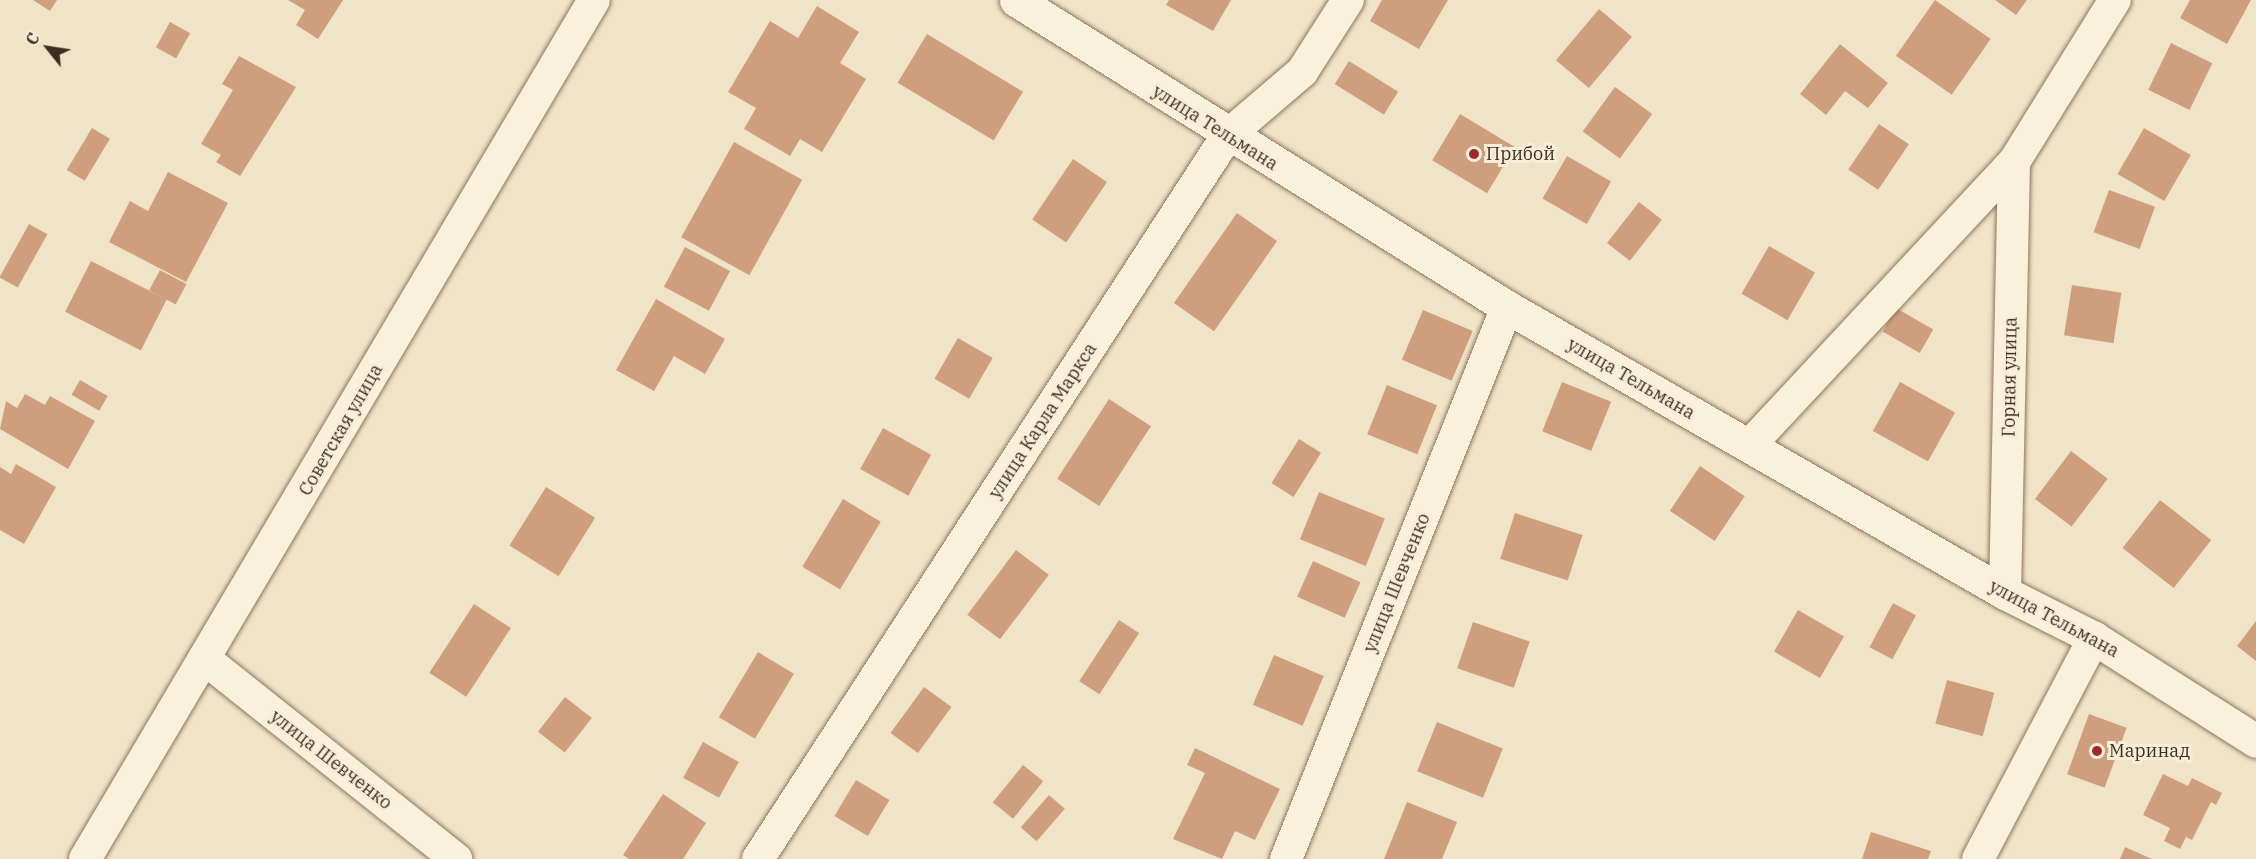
<!DOCTYPE html>
<meta charset="utf-8">
<style>
body{margin:0}
#map{position:relative;width:2256px;height:859px;overflow:hidden;background:#f0e4c8;font-family:"IBM Plex Serif",serif}
div>[style]{position:absolute}
.building>*{inset:0;background:#cf9f7d;transform-origin:0 0}
.roads{filter:drop-shadow(0 0 2px #8d765c) drop-shadow(0 0 2px #8d765c)}
.minor>*{height:32px;margin:-16px;padding:0 16px;transform-origin:16px;border-radius:16px;background:#faf1dc}
.tertiary>*{height:33px;margin:-16.5px;padding:0 16.5px;transform-origin:16.5px;border-radius:16.5px;background:#faf1dc}
.dots>*{width:16px;height:16px;translate:-50% -50%;box-sizing:border-box;border:3px solid #f7eed8;border-radius:50%}
span{translate:-50% -50%;white-space:nowrap;text-align:center;line-height:1.15;-webkit-text-stroke:6px #f7eed8;paint-order:stroke}
.street-label{font-size:18px;color:#3d2e20}
.poi-label{font-size:18px;color:#3d2e20}
.left{translate:0 -50%;text-align:left}
.north{position:absolute;left:18px;top:18px;width:60px;height:60px;-webkit-text-stroke:4px #f7eed8;paint-order:stroke;rotate:300deg;font-size:16px;font-weight:700;line-height:24px;text-align:center;color:#3d2e20}
.north::after{content:'';display:block;margin:auto;width:21px;height:27px;background:#3d2e20;clip-path:polygon(50% 0,100% 100%,50% 72%,0 100%)}
</style>
<div id="map">
<div class="building">
<div style="clip-path:polygon(33px 0,57px 0,50px 11px)"></div>
<div style="clip-path:polygon(288px 0,343px 0,318px 39px,296px 25px,305px 10px)"></div>
<div style="clip-path:polygon(1169px 0,1231px 0,1213px 31px,1166px 5px)"></div>
<div style="clip-path:polygon(1382px 0,1448px 0,1419px 49px,1370px 21px)"></div>
<div style="left:1935px;top:0;width:68px;height:68px;rotate:35deg"></div>
<div style="clip-path:polygon(1995px 0,2027px 0,2016px 15px)"></div>
<div style="clip-path:polygon(2190px 0,2251px 0,2227px 44px,2180px 18px)"></div>
<div style="clip-path:polygon(817px 6px,859px 32px,840px 63px,866px 79px,822px 152px,800px 139px,790px 156px,744px 129px,756px 108px,728px 92px,770px 21px,798px 38px)"></div>
<div style="left:1599px;top:9px;width:43px;height:67px;rotate:40deg"></div>
<div style="left:170px;top:22px;width:23px;height:29px;rotate:29deg"></div>
<div style="left:927px;top:34px;width:112px;height:57px;rotate:31deg"></div>
<div style="left:2171px;top:43px;width:46px;height:52px;rotate:26deg"></div>
<div style="clip-path:polygon(1840px 44px,1888px 83px,1868px 108px,1845px 91px,1826px 115px,1800px 94px)"></div>
<div style="clip-path:polygon(239px 56px,296px 87px,240px 176px,216px 162px,221px 155px,201px 144px,233px 90px,222px 84px)"></div>
<div style="left:1349px;top:61px;width:58px;height:27px;rotate:32deg"></div>
<div style="left:1615px;top:87px;width:46px;height:55px;rotate:36deg"></div>
<div style="left:1460px;top:114px;width:64px;height:54px;rotate:31deg"></div>
<div style="left:1879px;top:124px;width:36px;height:55px;rotate:34deg"></div>
<div style="left:92px;top:128px;width:21px;height:49px;rotate:31deg"></div>
<div style="left:2144px;top:128px;width:54px;height:53px;rotate:30deg"></div>
<div style="left:734px;top:142px;width:78px;height:109px;rotate:29deg"></div>
<div style="left:1567px;top:156px;width:51px;height:49px;rotate:30deg"></div>
<div style="left:1073px;top:159px;width:41px;height:73px;rotate:34deg"></div>
<div style="clip-path:polygon(168px 172px,228px 203px,186px 282px,109px 242px,130px 201px,148px 211px)"></div>
<div style="left:2109px;top:190px;width:49px;height:45px;rotate:20deg"></div>
<div style="left:1639px;top:202px;width:29px;height:52px;rotate:38deg"></div>
<div style="left:1237px;top:213px;width:49px;height:110px;rotate:35deg"></div>
<div style="left:29px;top:224px;width:21px;height:61px;rotate:29deg"></div>
<div style="left:1769px;top:246px;width:53px;height:55px;rotate:30deg"></div>
<div style="left:685px;top:247px;width:51px;height:45px;rotate:28deg"></div>
<div style="left:91px;top:261px;width:85px;height:57px;rotate:27deg"></div>
<div style="left:160px;top:270px;width:30px;height:23px;rotate:28deg"></div>
<div style="left:2072px;top:285px;width:50px;height:51px;rotate:9deg"></div>
<div style="clip-path:polygon(656px 299px,725px 339px,705px 374px,674px 356px,654px 391px,616px 370px)"></div>
<div style="left:1896px;top:308px;width:43px;height:27px;rotate:30deg"></div>
<div style="left:1423px;top:310px;width:54px;height:54px;rotate:23deg"></div>
<div style="left:958px;top:338px;width:40px;height:47px;rotate:30deg"></div>
<div style="left:80px;top:380px;width:32px;height:17px;rotate:30deg"></div>
<div style="left:1562px;top:382px;width:53px;height:53px;rotate:22deg"></div>
<div style="left:1900px;top:382px;width:63px;height:56px;rotate:29deg"></div>
<div style="left:1387px;top:385px;width:54px;height:53px;rotate:22deg"></div>
<div style="clip-path:polygon(25px 394px,45px 405px,50px 396px,95px 421px,68px 469px,0 429px,6px 401px,17px 408px)"></div>
<div style="left:1109px;top:399px;width:50px;height:95px;rotate:33deg"></div>
<div style="left:883px;top:428px;width:55px;height:47px;rotate:29deg"></div>
<div style="left:1299px;top:439px;width:26px;height:52px;rotate:32deg"></div>
<div style="left:2071px;top:451px;width:46px;height:60px;rotate:37deg"></div>
<div style="clip-path:polygon(16px 464px,56px 487px,24px 544px,0 530px,0 467px,11px 474px)"></div>
<div style="left:1700px;top:466px;width:54px;height:54px;rotate:34deg"></div>
<div style="left:546px;top:487px;width:58px;height:69px;rotate:32deg"></div>
<div style="left:1319px;top:492px;width:71px;height:51px;rotate:22deg"></div>
<div style="left:843px;top:499px;width:44px;height:79px;rotate:31deg"></div>
<div style="left:2160px;top:500px;width:65px;height:61px;rotate:38deg"></div>
<div style="left:1515px;top:513px;width:71px;height:48px;rotate:18deg"></div>
<div style="left:1016px;top:550px;width:41px;height:81px;rotate:37deg"></div>
<div style="left:1313px;top:561px;width:52px;height:39px;rotate:24deg"></div>
<div style="left:1893px;top:603px;width:26px;height:50px;rotate:28deg"></div>
<div style="left:474px;top:604px;width:44px;height:82px;rotate:33deg"></div>
<div style="left:1798px;top:610px;width:53px;height:48px;rotate:30deg"></div>
<div style="left:1119px;top:620px;width:24px;height:73px;rotate:33deg"></div>
<div style="clip-path:polygon(2256px 621px,2256px 661px,2237px 646px)"></div>
<div style="left:1473px;top:622px;width:60px;height:49px;rotate:19deg"></div>
<div style="left:758px;top:652px;width:42px;height:76px;rotate:31deg"></div>
<div style="left:1274px;top:655px;width:54px;height:54px;rotate:23deg"></div>
<div style="left:1947px;top:680px;width:49px;height:45px;rotate:15deg"></div>
<div style="left:924px;top:687px;width:34px;height:57px;rotate:36deg"></div>
<div style="left:565px;top:697px;width:34px;height:44px;rotate:38deg"></div>
<div style="left:2089px;top:714px;width:40px;height:64px;rotate:20deg"></div>
<div style="left:1437px;top:722px;width:71px;height:53px;rotate:22deg"></div>
<div style="left:703px;top:742px;width:41px;height:41px;rotate:29deg"></div>
<div style="clip-path:polygon(1195px 748px,1280px 789px,1255px 840px,1235px 831px,1222px 859px,1173px 839px,1205px 773px,1187px 765px)"></div>
<div style="left:1023px;top:765px;width:26px;height:48px;rotate:39deg"></div>
<div style="clip-path:polygon(2163px 774px,2188px 786px,2192px 778px,2222px 793px,2216px 805px,2211px 802px,2192px 840px,2186px 837px,2180px 849px,2164px 841px,2170px 828px,2143px 815px)"></div>
<div style="left:856px;top:780px;width:39px;height:42px;rotate:31deg"></div>
<div style="clip-path:polygon(663px 794px,706px 823px,683px 859px,629px 859px,623px 855px)"></div>
<div style="left:1049px;top:795px;width:21px;height:43px;rotate:41deg"></div>
<div style="clip-path:polygon(1407px 802px,1457px 822px,1442px 859px,1384px 859px)"></div>
<div style="clip-path:polygon(1871px 832px,1931px 851px,1928px 859px,1862px 859px)"></div>
<div style="clip-path:polygon(2125px 847px,2152px 859px,2120px 859px)"></div>
</div>
<div class="roads">
<div class="minor">
<div style="left:1749px;top:446px;width:388px;rotate:-47deg"></div>
<div style="left:2014px;top:162px;width:191px;rotate:-58.1deg"></div>
<div style="left:2005px;top:593px;width:431px;rotate:-88.8deg"></div>
<div style="left:206px;top:660px;width:320px;rotate:38.5deg"></div>
<div style="left:85px;top:859px;width:998px;rotate:-59.35deg"></div>
<div style="left:758px;top:859px;width:862px;rotate:-57.03deg"></div>
<div style="left:1227px;top:136px;width:99px;rotate:-40.5deg"></div>
<div style="left:1302px;top:72px;width:85px;rotate:-57.4deg"></div>
<div style="left:1286px;top:859px;width:595px;rotate:-68.18deg"></div>
<div style="left:1978px;top:859px;width:250px;rotate:-62.3deg"></div>
</div>
<div class="tertiary">
<div style="left:1016px;top:0;width:579px;rotate:32.02deg"></div>
<div style="left:1507px;top:307px;width:574px;rotate:29.87deg"></div>
<div style="left:2005px;top:593px;width:100px;rotate:26.8deg"></div>
<div style="left:2094px;top:638px;width:192px;rotate:32.4deg"></div>
</div>
</div>
<div class="dots">
<div style="left:1474px;top:154px;background:#9e2a2b"></div>
<div style="left:2097px;top:751px;background:#9e2a2b"></div>
</div>
<div class="street-label">
<span style="left:1215px;top:128px;rotate:32deg">улица Тельмана</span>
<span style="left:2010px;top:377px;rotate:-89deg">Горная улица</span>
<span style="left:1631px;top:379px;rotate:30deg">улица Тельмана</span>
<span style="left:1043px;top:421px;rotate:-57deg">улица Карла Маркса</span>
<span style="left:341px;top:430px;rotate:-60deg">Советская улица</span>
<span style="left:1397px;top:583px;rotate:-68deg">улица Шевченко</span>
<span style="left:2054px;top:619px;rotate:28deg">улица Тельмана</span>
<span style="left:331px;top:760px;rotate:38deg">улица Шевченко</span>
</div>
<div class="poi-label">
<span class="left" style="left:1486px;top:154px">Прибой</span>
<span class="left" style="left:2109px;top:751px">Маринад</span>
</div>
<div class="north">С</div>
</div>
